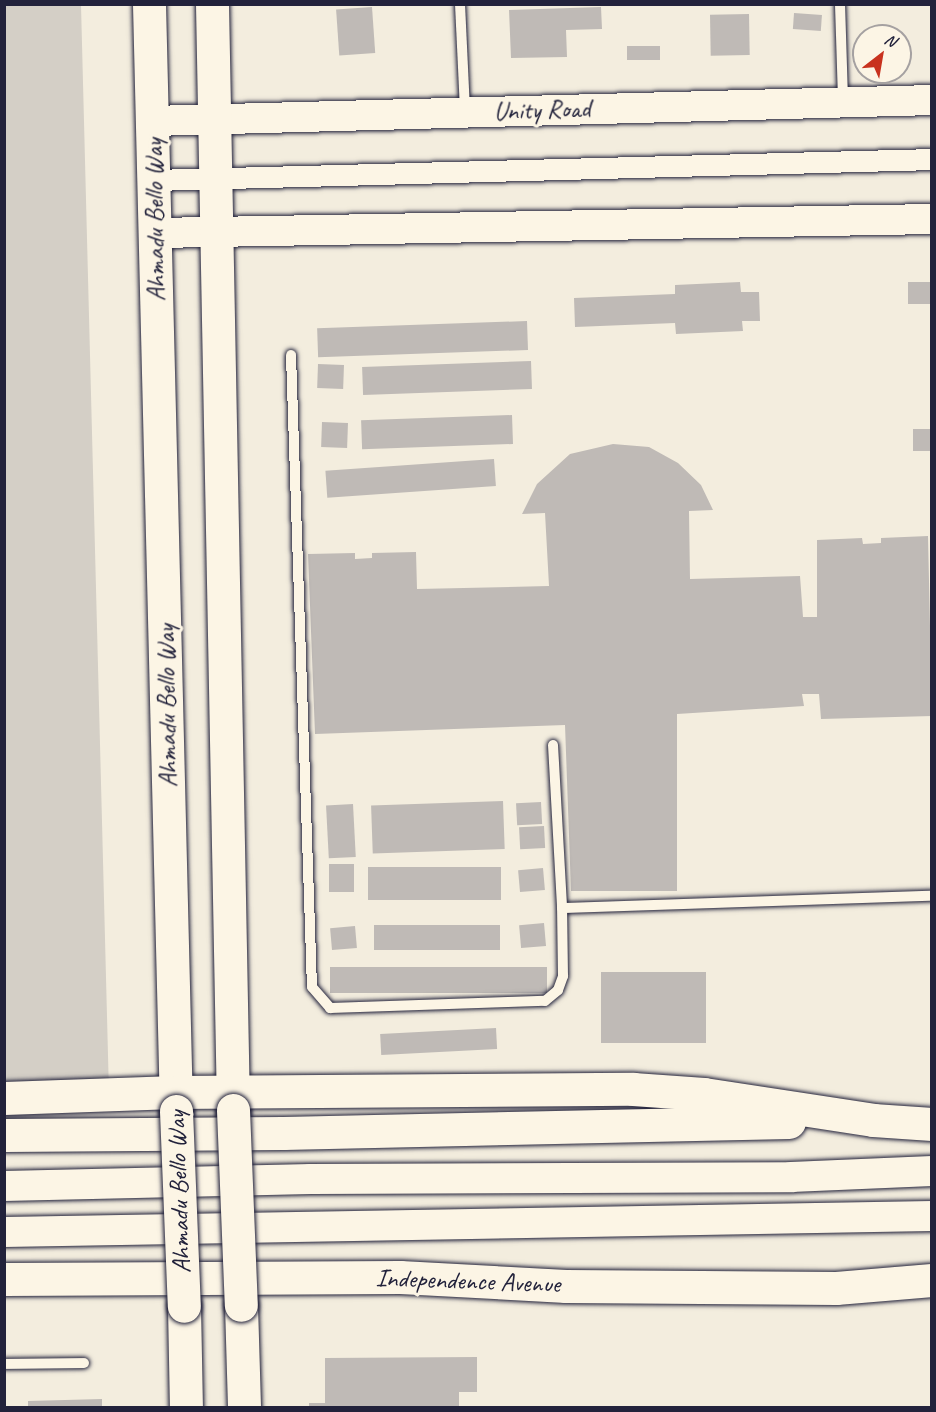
<!DOCTYPE html>
<style>
body{margin:0}
#map{position:relative;width:936px;height:1412px;overflow:hidden;background:#f3edde;font-family:Caveat,sans-serif}
div>[style]{position:absolute}
.green>*{inset:0;background:#d4cfc6}
.building>*{inset:0;background:#bfbab6;transform-origin:0 0}
.roads{filter:drop-shadow(0 0 2px #22223b) drop-shadow(0 0 2px #22223b)}
.lane>*{height:10px;margin:-5px;padding:0 5px;transform-origin:5px;border-radius:5px;background:#fcf5e5}
.street>*{height:21px;margin:-10.5px;padding:0 10.5px;transform-origin:10.5px;border-radius:10.5px;background:#fcf5e5}
.secondary>*{height:30px;margin:-15px;padding:0 15px;transform-origin:15px;border-radius:15px;background:#fcf5e5}
.primary>*{height:33px;margin:-16.5px;padding:0 16.5px;transform-origin:16.5px;border-radius:16.5px;background:#fcf5e5}
.bridges{filter:drop-shadow(0 0 2px #22223b) drop-shadow(0 0 2px #22223b)}
.primary-bridge>*{height:33px;margin:-16.5px;padding:0 16.5px;transform-origin:16.5px;border-radius:16.5px;background:#fcf5e5}
span{translate:-50% -50%;white-space:nowrap;text-align:center;line-height:1.15;-webkit-text-stroke:6px #fcf5e5;paint-order:stroke}
.street-label{font-size:26px;color:#22223b}
.frame{position:absolute;inset:0;border:6px solid #22223b;pointer-events:none}
.north{position:absolute;left:852px;top:24px;width:60px;height:60px;box-sizing:border-box;background:#fcf5e5;border:2px solid #a5a1a1;border-radius:50%;rotate:31deg;font-size:16px;font-weight:700;line-height:24px;text-align:center;color:#22223b}
.north::after{content:'';display:block;margin:auto;width:21px;height:27px;background:#c8321e;clip-path:polygon(50% 0,100% 100%,50% 72%,0 100%)}
</style>
<div id="map">
<div class="green">
<div style="clip-path:polygon(4px 5px,81px 5px,109px 1094px,5px 1095px)"></div>
</div>
<div class="building">
<div style="left:372px;top:7px;width:46px;height:36px;rotate:86deg"></div>
<div style="clip-path:polygon(601px 7px,602px 29px,566px 30px,567px 57px,511px 58px,509px 10px)"></div>
<div style="left:794px;top:13px;width:28px;height:16px;rotate:4deg"></div>
<div style="left:749px;top:14px;width:41px;height:39px;rotate:89deg"></div>
<div style="left:627px;top:46px;width:33px;height:14px"></div>
<div style="clip-path:polygon(740px 282px,741px 292px,759px 292px,760px 321px,742px 321px,743px 331px,676px 334px,675px 323px,575px 327px,574px 298px,675px 294px,675px 285px)"></div>
<div style="left:932px;top:282px;width:22px;height:24px;rotate:90deg"></div>
<div style="left:527px;top:321px;width:29px;height:210px;rotate:88deg"></div>
<div style="left:531px;top:361px;width:28px;height:169px;rotate:88deg"></div>
<div style="left:318px;top:364px;width:26px;height:24px;rotate:2deg"></div>
<div style="left:512px;top:415px;width:29px;height:151px;rotate:88deg"></div>
<div style="left:322px;top:422px;width:26px;height:25px;rotate:2deg"></div>
<div style="left:932px;top:429px;width:22px;height:19px;rotate:90deg"></div>
<div style="clip-path:polygon(613px 444px,649px 447px,678px 463px,701px 485px,713px 510px,689px 511px,690px 579px,800px 576px,803px 617px,817px 617px,817px 540px,862px 538px,863px 544px,881px 543px,881px 538px,928px 536px,932px 716px,821px 719px,819px 694px,802px 694px,804px 706px,677px 714px,677px 891px,571px 891px,565px 725px,315px 734px,308px 554px,355px 553px,355px 559px,372px 558px,372px 553px,416px 552px,417px 589px,549px 586px,545px 513px,522px 514px,537px 484px,570px 454px)"></div>
<div style="left:494px;top:459px;width:27px;height:169px;rotate:86deg"></div>
<div style="left:503px;top:801px;width:48px;height:132px;rotate:88deg"></div>
<div style="left:541px;top:802px;width:22px;height:25px;rotate:87deg"></div>
<div style="left:353px;top:804px;width:53px;height:27px;rotate:87deg"></div>
<div style="left:544px;top:826px;width:22px;height:25px;rotate:87deg"></div>
<div style="left:329px;top:864px;width:25px;height:28px"></div>
<div style="left:368px;top:867px;width:133px;height:33px"></div>
<div style="left:543px;top:868px;width:22px;height:25px;rotate:85deg"></div>
<div style="left:544px;top:923px;width:23px;height:25px;rotate:85deg"></div>
<div style="left:500px;top:925px;width:25px;height:126px;rotate:90deg"></div>
<div style="left:355px;top:926px;width:22px;height:25px;rotate:85deg"></div>
<div style="left:330px;top:967px;width:217px;height:26px"></div>
<div style="left:601px;top:972px;width:105px;height:71px"></div>
<div style="left:496px;top:1028px;width:21px;height:116px;rotate:87deg"></div>
<div style="clip-path:polygon(477px 1357px,477px 1392px,459px 1392px,459px 1408px,309px 1408px,309px 1403px,325px 1403px,325px 1358px)"></div>
<div style="clip-path:polygon(102px 1399px,102px 1408px,28px 1408px,28px 1401px)"></div>
</div>
<div class="roads">
<div class="lane">
<div style="left:460px;top:4px;width:108px;rotate:87.3deg"></div>
<div style="left:840px;top:4px;width:98px;rotate:88.2deg"></div>
<div style="left:291px;top:355px;width:632px;rotate:88.1deg"></div>
<div style="left:312px;top:987px;width:28px;rotate:49deg"></div>
<div style="left:330px;top:1008px;width:215px;rotate:-1.9deg"></div>
<div style="left:545px;top:1001px;width:17px;rotate:-40deg"></div>
<div style="left:558px;top:990px;width:15px;rotate:-70deg"></div>
<div style="left:563px;top:976px;width:68px;rotate:-90.8deg"></div>
<div style="left:553px;top:745px;width:163px;rotate:86.8deg"></div>
<div style="left:562px;top:908px;width:370px;rotate:-1.9deg"></div>
<div style="left:4px;top:1364px;width:80px;rotate:-0.7deg"></div>
</div>
<div class="street">
<div style="left:153px;top:180px;width:779px;rotate:-1.54deg"></div>
</div>
<div class="secondary">
<div style="left:152px;top:121px;width:780px;rotate:-1.54deg"></div>
<div style="left:155px;top:233px;width:777px;rotate:-1.03deg"></div>
<div style="left:4px;top:1186px;width:307px;rotate:-1.3deg"></div>
<div style="left:311px;top:1179px;width:480px;rotate:-0.2deg"></div>
<div style="left:791px;top:1177px;width:141px;rotate:-2.4deg"></div>
<div style="left:4px;top:1232px;width:928px;rotate:-0.99deg"></div>
</div>
<div class="primary">
<div style="left:149px;top:4px;width:1107px;rotate:88.6deg"></div>
<div style="left:212px;top:4px;width:1106px;rotate:88.91deg"></div>
<div style="left:4px;top:1098px;width:171px;rotate:-2deg"></div>
<div style="left:175px;top:1092px;width:458px;rotate:-0.4deg"></div>
<div style="left:633px;top:1089px;width:71px;rotate:4deg"></div>
<div style="left:704px;top:1094px;width:171px;rotate:8.7deg"></div>
<div style="left:873px;top:1120px;width:59px;rotate:3.9deg"></div>
<div style="left:4px;top:1135px;width:279px;rotate:-0.4deg"></div>
<div style="left:283px;top:1133px;width:506px;rotate:-1.25deg"></div>
<div style="left:4px;top:1279px;width:396px;rotate:-0.3deg"></div>
<div style="left:400px;top:1277px;width:166px;rotate:3.1deg"></div>
<div style="left:566px;top:1286px;width:270px;rotate:0.4deg"></div>
<div style="left:836px;top:1288px;width:96px;rotate:-4.8deg"></div>
<div style="left:241px;top:1305px;width:103px;rotate:88.3deg"></div>
<div style="left:184px;top:1306px;width:102px;rotate:88.9deg"></div>
</div>
</div>
<div class="bridges">
<div class="primary-bridge">
<div style="left:233px;top:1110px;width:195px;rotate:87.7deg"></div>
<div style="left:176px;top:1111px;width:195px;rotate:87.7deg"></div>
</div>
</div>
<div class="street-label">
<span style="left:542px;top:110px;rotate:-2deg">Unity Road</span>
<span style="left:155px;top:220px;rotate:-91deg">Ahmadu Bello Way</span>
<span style="left:167px;top:706px;rotate:-91deg">Ahmadu Bello Way</span>
<span style="left:179px;top:1192px;rotate:-92deg">Ahmadu Bello Way</span>
<span style="left:468px;top:1281px;rotate:2deg">Independence Avenue</span>
</div>
<div class="frame"></div>
<div class="north">N</div>
</div>
